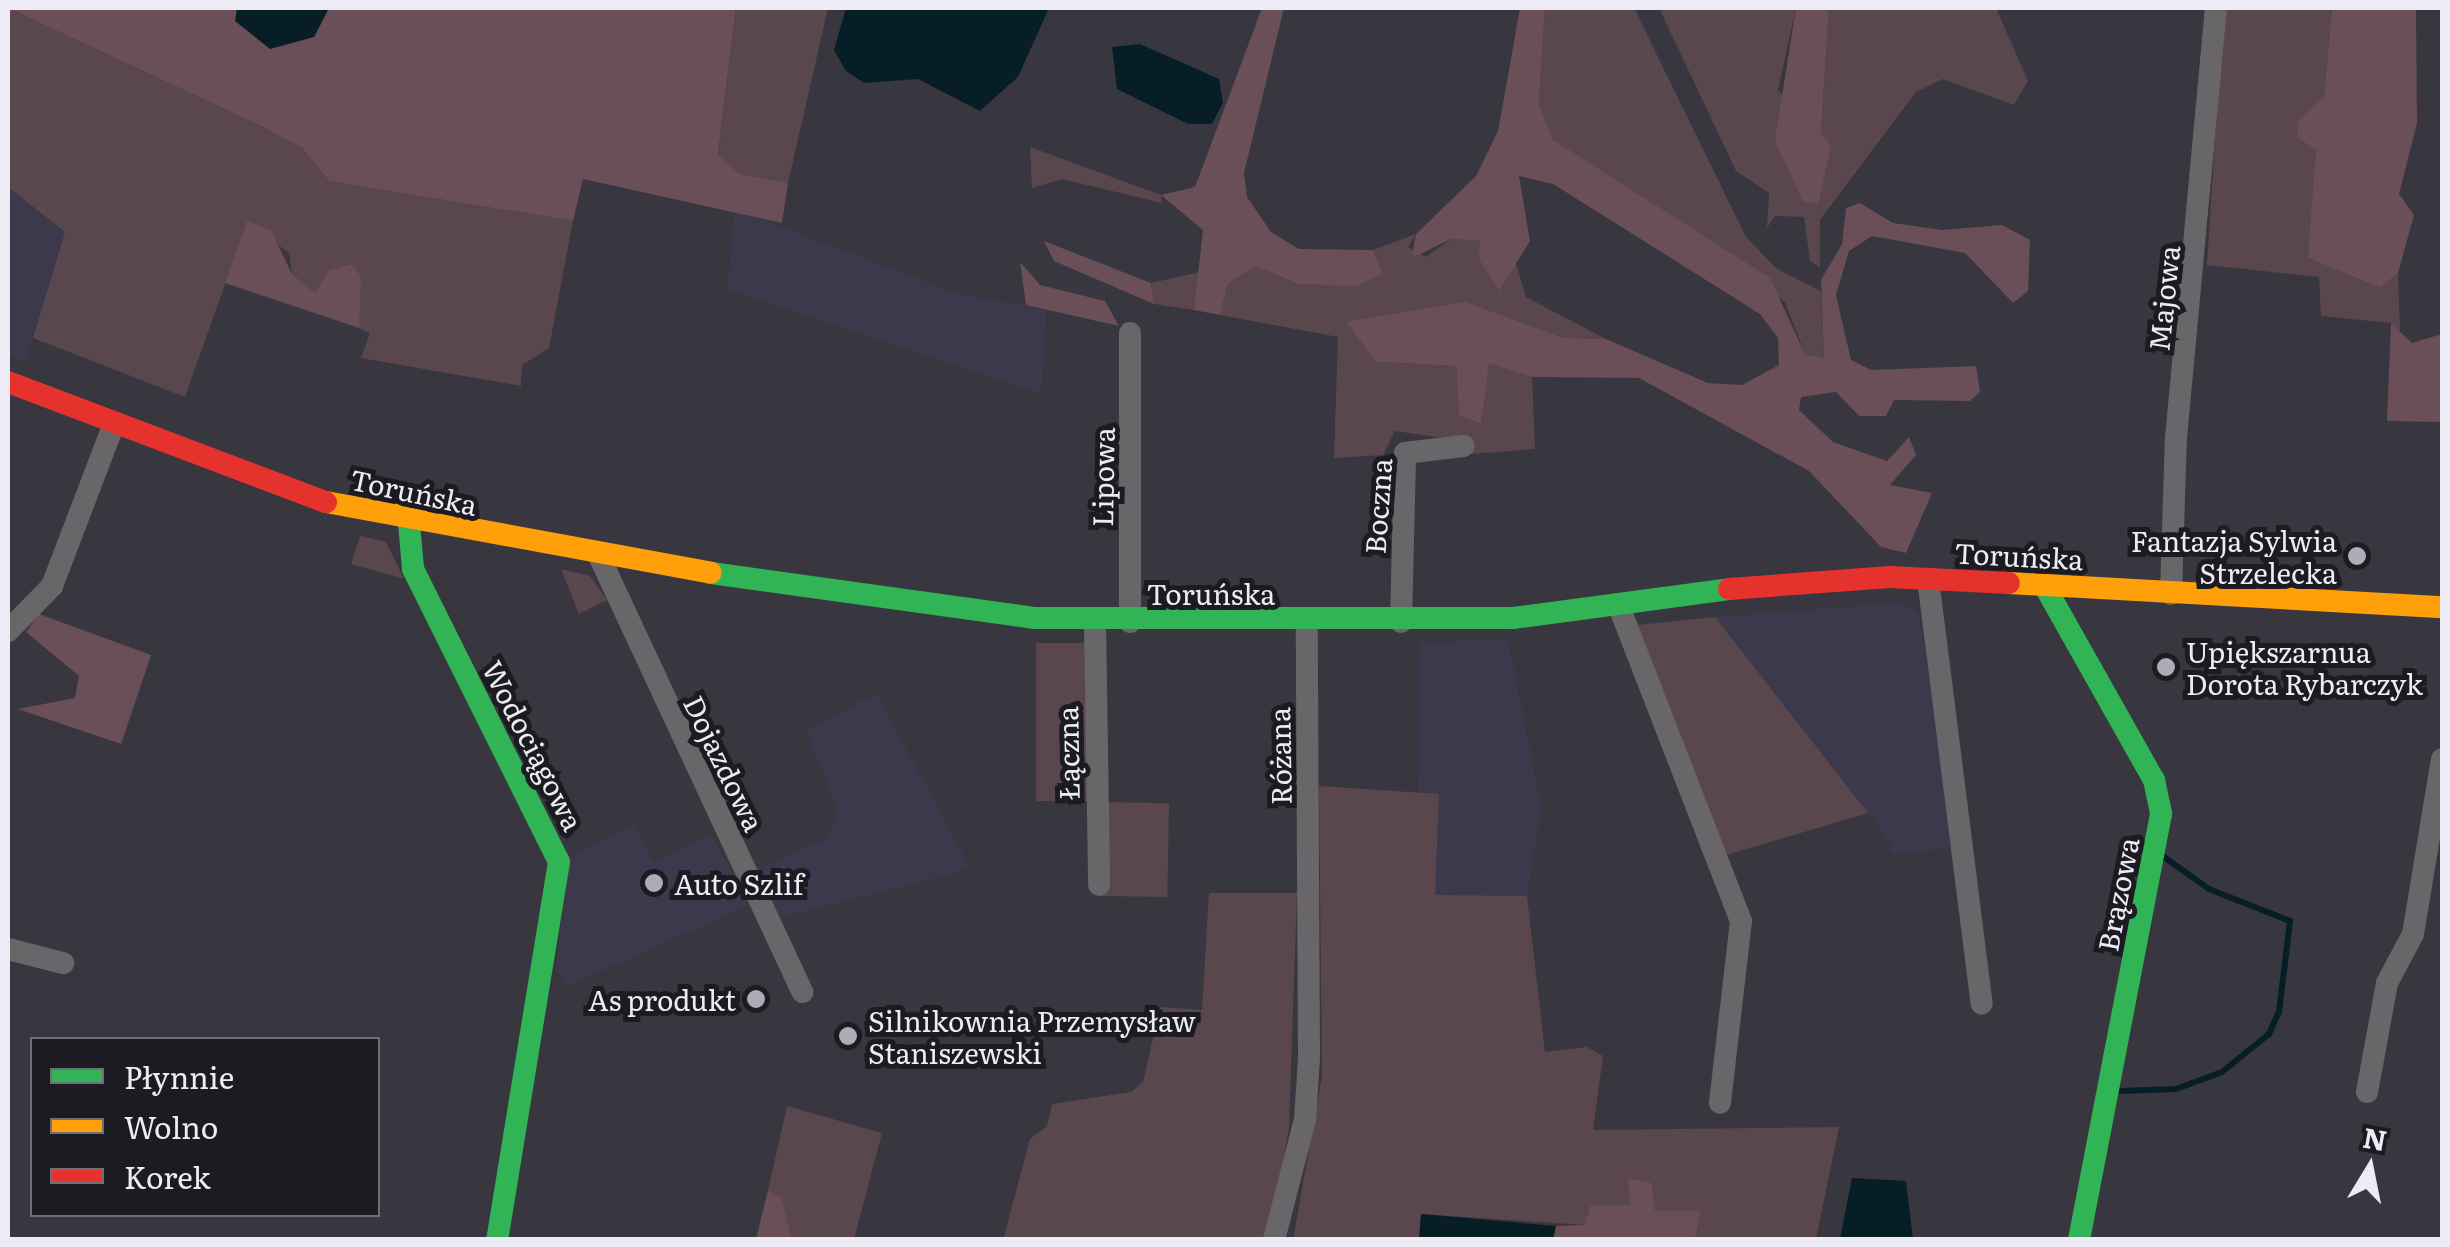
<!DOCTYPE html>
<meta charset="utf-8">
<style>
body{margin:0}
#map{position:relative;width:2450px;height:1247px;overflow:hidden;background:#38363e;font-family:Literata,serif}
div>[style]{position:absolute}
.built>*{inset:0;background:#3c394d}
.green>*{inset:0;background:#5a474e;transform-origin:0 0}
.forest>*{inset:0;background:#6a4e58}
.water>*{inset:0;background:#081e27}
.stream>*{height:6px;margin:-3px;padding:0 3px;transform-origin:3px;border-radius:3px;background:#081e27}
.street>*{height:22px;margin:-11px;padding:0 11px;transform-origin:11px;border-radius:11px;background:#686669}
.fast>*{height:22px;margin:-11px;padding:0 11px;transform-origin:11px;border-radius:11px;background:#30b455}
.slow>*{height:22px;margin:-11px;padding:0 11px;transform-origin:11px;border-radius:11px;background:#ff9f0a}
.jam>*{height:22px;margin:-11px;padding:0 11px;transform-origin:11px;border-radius:11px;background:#e5322d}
.dots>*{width:28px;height:28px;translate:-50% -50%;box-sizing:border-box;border:5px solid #1c1b22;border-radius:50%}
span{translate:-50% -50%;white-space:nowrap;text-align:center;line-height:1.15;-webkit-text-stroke:10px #1c1b22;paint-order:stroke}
.street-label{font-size:28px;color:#edecf6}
.poi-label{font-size:28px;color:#edecf6}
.right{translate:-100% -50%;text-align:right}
.left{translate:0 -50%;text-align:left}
.frame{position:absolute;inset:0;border:10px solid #edecf6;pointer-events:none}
.legend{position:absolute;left:30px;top:1037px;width:350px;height:180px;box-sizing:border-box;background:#1c1b22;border:2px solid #706f77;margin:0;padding:12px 18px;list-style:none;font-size:30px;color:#edecf6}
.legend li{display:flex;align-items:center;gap:20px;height:50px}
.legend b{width:50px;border:2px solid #706f77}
.north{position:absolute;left:2320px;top:1117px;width:100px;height:100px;-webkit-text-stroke:8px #1c1b22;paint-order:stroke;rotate:10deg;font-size:28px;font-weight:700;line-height:40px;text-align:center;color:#edecf6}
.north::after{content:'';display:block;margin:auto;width:35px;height:45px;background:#edecf6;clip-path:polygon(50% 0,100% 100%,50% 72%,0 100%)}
</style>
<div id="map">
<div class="built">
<div style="clip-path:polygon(8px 187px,65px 232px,26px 363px,8px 354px)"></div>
<div style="clip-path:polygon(735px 209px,955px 293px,1047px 310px,1041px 393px,727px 289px)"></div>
<div style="clip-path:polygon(1903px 603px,1919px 614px,1958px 847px,1890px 854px,1891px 842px,1715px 617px)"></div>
<div style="clip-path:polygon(1508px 639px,1541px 806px,1527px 896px,1435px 895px,1439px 794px,1418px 792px,1420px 643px)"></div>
<div style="clip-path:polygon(876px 693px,971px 869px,777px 918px,756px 870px,826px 839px,838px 810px,806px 732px)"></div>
<div style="clip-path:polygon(634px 825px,653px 862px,711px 834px,749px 905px,570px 985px,556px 969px,567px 859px)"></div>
</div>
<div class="green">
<div style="clip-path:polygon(8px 8px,263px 127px,302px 148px,329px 181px,573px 221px,549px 348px,522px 365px,521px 386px,361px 358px,370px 333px,359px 328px,354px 306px,361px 276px,351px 265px,315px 294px,292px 274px,289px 253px,247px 222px,185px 397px,33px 338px,65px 232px,8px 187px)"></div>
<div style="clip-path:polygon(736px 8px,828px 8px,788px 183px,740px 174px,718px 156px)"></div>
<div style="clip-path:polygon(1545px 8px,1634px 8px,1746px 237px,1777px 269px,1821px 291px,1824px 360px,1805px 354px,1785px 302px,1553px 140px,1539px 104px)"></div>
<div style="clip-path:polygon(1659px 8px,1796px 8px,1778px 90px,1821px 134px,1829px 8px,1996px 8px,2028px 81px,2014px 105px,1943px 79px,1916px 92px,1820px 220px,1820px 267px,1810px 261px,1804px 217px,1775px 216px,1767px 228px,1769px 193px,1736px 171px)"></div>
<div style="clip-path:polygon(2223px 8px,2332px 8px,2324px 96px,2313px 116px,2319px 212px,2308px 258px,2380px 288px,2398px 273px,2400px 332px,2391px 323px,2321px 316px,2319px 277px,2207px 265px)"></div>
<div style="clip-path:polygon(1030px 147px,1161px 195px,1162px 203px,1062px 179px,1032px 188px)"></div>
<div style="clip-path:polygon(1416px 234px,1408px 247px,1426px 257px,1451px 239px,1481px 241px,1498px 290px,1516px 263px,1526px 297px,1606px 339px,1564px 338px,1466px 302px,1377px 362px,1456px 366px,1459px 414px,1480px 424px,1489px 363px,1510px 364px,1532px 377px,1535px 449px,1472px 454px,1472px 442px,1395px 431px,1383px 455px,1334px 458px,1338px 337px,1220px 315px,1228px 284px,1255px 266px,1299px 284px,1383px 274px,1373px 250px)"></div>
<div style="clip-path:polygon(1205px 271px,1194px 310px,1154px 304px,1151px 283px)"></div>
<div style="clip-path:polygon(360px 536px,386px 542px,404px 579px,351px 564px)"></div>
<div style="clip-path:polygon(561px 569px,590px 576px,607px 600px,579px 614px)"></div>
<div style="clip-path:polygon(1715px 617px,1868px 813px,1723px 856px,1637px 625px)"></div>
<div style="left:1036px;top:643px;width:54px;height:158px"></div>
<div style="clip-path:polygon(1319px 786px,1439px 794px,1435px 895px,1527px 896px,1545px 1052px,1587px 1047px,1603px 1056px,1593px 1130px,1839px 1127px,1816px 1239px,1695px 1239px,1701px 1211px,1654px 1211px,1629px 1179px,1630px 1205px,1585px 1225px,1421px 1214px,1419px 1239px,1293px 1240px,1322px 1076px)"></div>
<div style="left:1104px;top:802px;width:65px;height:94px;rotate:1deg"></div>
<div style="clip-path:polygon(1209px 893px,1297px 893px,1289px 1128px,1269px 1239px,1003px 1240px,1030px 1139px,1047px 1126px,1052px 1104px,1131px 1092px,1143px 1082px,1160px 1007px,1202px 1010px)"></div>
<div style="clip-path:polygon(787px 1106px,882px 1133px,854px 1239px,792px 1239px,768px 1190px)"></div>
</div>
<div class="forest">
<div style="clip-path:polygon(8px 8px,237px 8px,236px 22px,314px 37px,329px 8px,736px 8px,718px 155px,740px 174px,788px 183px,782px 223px,583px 179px,573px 221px,329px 181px,302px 148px,263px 127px)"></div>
<div style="clip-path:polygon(1262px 8px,1284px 8px,1244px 173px,1247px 197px,1271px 232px,1299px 249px,1373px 250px,1383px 274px,1356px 286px,1299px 284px,1255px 266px,1228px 284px,1220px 315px,1194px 310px,1203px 230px,1161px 195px,1195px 187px)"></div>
<div style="clip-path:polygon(1520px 8px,1545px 8px,1539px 104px,1553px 140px,1770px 278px,1805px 354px,1824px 359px,1821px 280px,1842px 244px,1846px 208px,1860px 203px,1893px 223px,1942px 230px,2002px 225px,2030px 240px,2028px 291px,2013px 303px,1965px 253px,1872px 236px,1849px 251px,1836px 295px,1851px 360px,1871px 370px,1976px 366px,1980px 392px,1970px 401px,1894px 400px,1886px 416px,1859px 416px,1836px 392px,1801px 397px,1799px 410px,1833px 442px,1887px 461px,1909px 437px,1916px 455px,1890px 485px,1932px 493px,1906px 553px,1881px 547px,1809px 471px,1639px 378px,1532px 377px,1489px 363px,1481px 424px,1459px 415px,1456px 366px,1377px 362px,1346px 322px,1466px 302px,1564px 338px,1606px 339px,1708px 383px,1742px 385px,1779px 365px,1778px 338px,1760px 314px,1553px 184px,1519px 176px,1530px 241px,1499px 291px,1479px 259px,1480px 241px,1451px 239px,1412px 258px,1416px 234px,1476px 176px,1498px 131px)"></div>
<div style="clip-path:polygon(1796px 8px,1829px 8px,1821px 133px,1831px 146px,1818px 204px,1803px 202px,1775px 140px)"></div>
<div style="clip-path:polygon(2332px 8px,2416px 8px,2417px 123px,2399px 194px,2414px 215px,2398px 273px,2380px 288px,2308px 258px,2316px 150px,2297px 137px,2299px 120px,2324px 96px)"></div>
<div style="clip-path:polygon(247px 221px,271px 230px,292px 274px,315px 293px,328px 271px,351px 264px,361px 276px,359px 328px,225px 283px)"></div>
<div style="clip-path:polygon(1044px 241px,1151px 283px,1154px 304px,1054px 261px)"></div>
<div style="clip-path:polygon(1020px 262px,1040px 285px,1105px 301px,1119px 326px,1026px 305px)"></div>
<div style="clip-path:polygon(2391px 323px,2412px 343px,2442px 334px,2442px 422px,2387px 421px)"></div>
<div style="clip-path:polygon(39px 614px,151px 655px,121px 744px,18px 709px,75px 698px,79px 676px,26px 632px)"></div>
<div style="clip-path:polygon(1628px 1179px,1651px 1183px,1655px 1211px,1701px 1211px,1695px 1239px,1553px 1240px,1556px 1226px,1585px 1225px,1591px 1205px,1630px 1205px)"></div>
<div style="clip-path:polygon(768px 1190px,781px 1198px,792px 1239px,756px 1239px)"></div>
</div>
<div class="water">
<div style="clip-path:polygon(237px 8px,329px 8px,314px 37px,270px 49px,235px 21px)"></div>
<div style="clip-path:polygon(846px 8px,1049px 8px,1018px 77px,980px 111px,918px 79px,864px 83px,846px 71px,834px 50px)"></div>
<div style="clip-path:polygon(1140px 44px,1219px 79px,1223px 103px,1212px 124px,1188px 124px,1117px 89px,1112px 47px)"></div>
<div style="clip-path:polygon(1852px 1178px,1906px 1181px,1913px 1239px,1840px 1239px)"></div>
<div style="clip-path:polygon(1421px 1214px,1556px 1226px,1553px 1239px,1419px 1239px)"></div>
</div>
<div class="stream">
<div style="left:2121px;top:1091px;width:55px;rotate:-2.1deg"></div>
<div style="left:2176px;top:1089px;width:49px;rotate:-20.3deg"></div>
<div style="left:2222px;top:1072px;width:60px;rotate:-39deg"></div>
<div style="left:2269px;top:1034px;width:24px;rotate:-66deg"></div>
<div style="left:2279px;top:1012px;width:92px;rotate:-83.1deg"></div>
<div style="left:2290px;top:921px;width:87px;rotate:-158.4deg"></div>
<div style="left:2209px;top:889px;width:55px;rotate:-144.6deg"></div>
</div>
<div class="street">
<div style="left:600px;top:558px;width:479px;rotate:65deg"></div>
<div style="left:1928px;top:579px;width:428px;rotate:82.8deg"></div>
<div style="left:2171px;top:594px;width:156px;rotate:-88.2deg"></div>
<div style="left:2176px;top:438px;width:432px;rotate:-84.7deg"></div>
<div style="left:1618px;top:604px;width:340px;rotate:68.8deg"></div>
<div style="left:1741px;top:921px;width:183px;rotate:96.6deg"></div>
<div style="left:1095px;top:621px;width:264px;rotate:89.1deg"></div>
<div style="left:1130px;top:622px;width:289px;rotate:-90deg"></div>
<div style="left:1401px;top:622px;width:169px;rotate:-88.6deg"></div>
<div style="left:1405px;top:453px;width:59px;rotate:-6.8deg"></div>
<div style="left:8px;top:631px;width:63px;rotate:-45.6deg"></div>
<div style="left:52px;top:586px;width:171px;rotate:-69.1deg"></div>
<div style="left:8px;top:949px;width:57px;rotate:14.3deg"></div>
<div style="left:2367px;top:1092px;width:111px;rotate:-79.6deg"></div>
<div style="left:2387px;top:983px;width:55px;rotate:-62deg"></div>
<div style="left:2413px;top:934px;width:177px;rotate:-80.6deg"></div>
<div style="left:1274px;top:1240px;width:125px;rotate:-75.6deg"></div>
<div style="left:1305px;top:1119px;width:61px;rotate:-86.2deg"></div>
<div style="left:1309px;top:1058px;width:435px;rotate:-90.3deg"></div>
</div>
<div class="fast">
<div style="left:409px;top:523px;width:46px;rotate:85deg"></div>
<div style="left:413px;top:569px;width:327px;rotate:63.5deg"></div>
<div style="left:559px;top:862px;width:383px;rotate:99.3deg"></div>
<div style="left:711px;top:573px;width:326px;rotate:7.9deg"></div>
<div style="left:1034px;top:618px;width:479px"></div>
<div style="left:1513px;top:618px;width:218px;rotate:-7.6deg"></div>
<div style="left:2044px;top:585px;width:224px;rotate:60.6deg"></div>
<div style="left:2154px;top:780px;width:35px;rotate:78deg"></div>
<div style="left:2161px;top:814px;width:434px;rotate:100.9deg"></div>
</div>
<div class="slow">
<div style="left:326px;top:502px;width:391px;rotate:10.4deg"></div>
<div style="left:2009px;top:583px;width:434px;rotate:3.2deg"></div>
</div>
<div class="jam">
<div style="left:8px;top:382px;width:340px;rotate:20.7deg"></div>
<div style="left:1729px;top:589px;width:161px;rotate:-4.3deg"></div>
<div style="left:1890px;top:577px;width:119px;rotate:2.9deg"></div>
</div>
<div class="dots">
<div style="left:2357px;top:556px;background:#aeacb6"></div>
<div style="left:2166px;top:667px;background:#aeacb6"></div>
<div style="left:654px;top:883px;background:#aeacb6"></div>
<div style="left:756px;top:999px;background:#aeacb6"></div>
<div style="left:848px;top:1036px;background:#aeacb6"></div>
</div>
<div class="street-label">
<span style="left:2163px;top:298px;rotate:-84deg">Majowa</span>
<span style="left:1102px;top:477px;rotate:-89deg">Lipowa</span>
<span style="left:414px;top:491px;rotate:12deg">Toruńska</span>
<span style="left:1377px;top:506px;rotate:-86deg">Boczna</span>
<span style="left:2019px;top:555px;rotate:3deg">Toruńska</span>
<span style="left:1211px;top:593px">Toruńska</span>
<span style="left:534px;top:745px;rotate:63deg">Wodociągowa</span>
<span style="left:1067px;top:753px;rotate:-91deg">Łączna</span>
<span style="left:1279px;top:756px;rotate:-91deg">Różana</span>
<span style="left:725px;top:763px;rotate:64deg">Dojazdowa</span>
<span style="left:2117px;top:894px;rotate:-79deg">Brązowa</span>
</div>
<div class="poi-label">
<span class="right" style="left:2337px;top:556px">Fantazja Sylwia<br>Strzelecka</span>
<span class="left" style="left:2186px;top:667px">Upiększarnua<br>Dorota Rybarczyk</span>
<span class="left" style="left:674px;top:883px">Auto Szlif</span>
<span class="right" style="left:736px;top:999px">As produkt</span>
<span class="left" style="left:868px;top:1036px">Silnikownia Przemysław<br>Staniszewski</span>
</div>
<div class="frame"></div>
<ul class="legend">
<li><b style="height:12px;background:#30b455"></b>Płynnie</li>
<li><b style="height:12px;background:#ff9f0a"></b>Wolno</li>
<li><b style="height:12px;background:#e5322d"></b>Korek</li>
</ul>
<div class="north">N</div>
</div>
